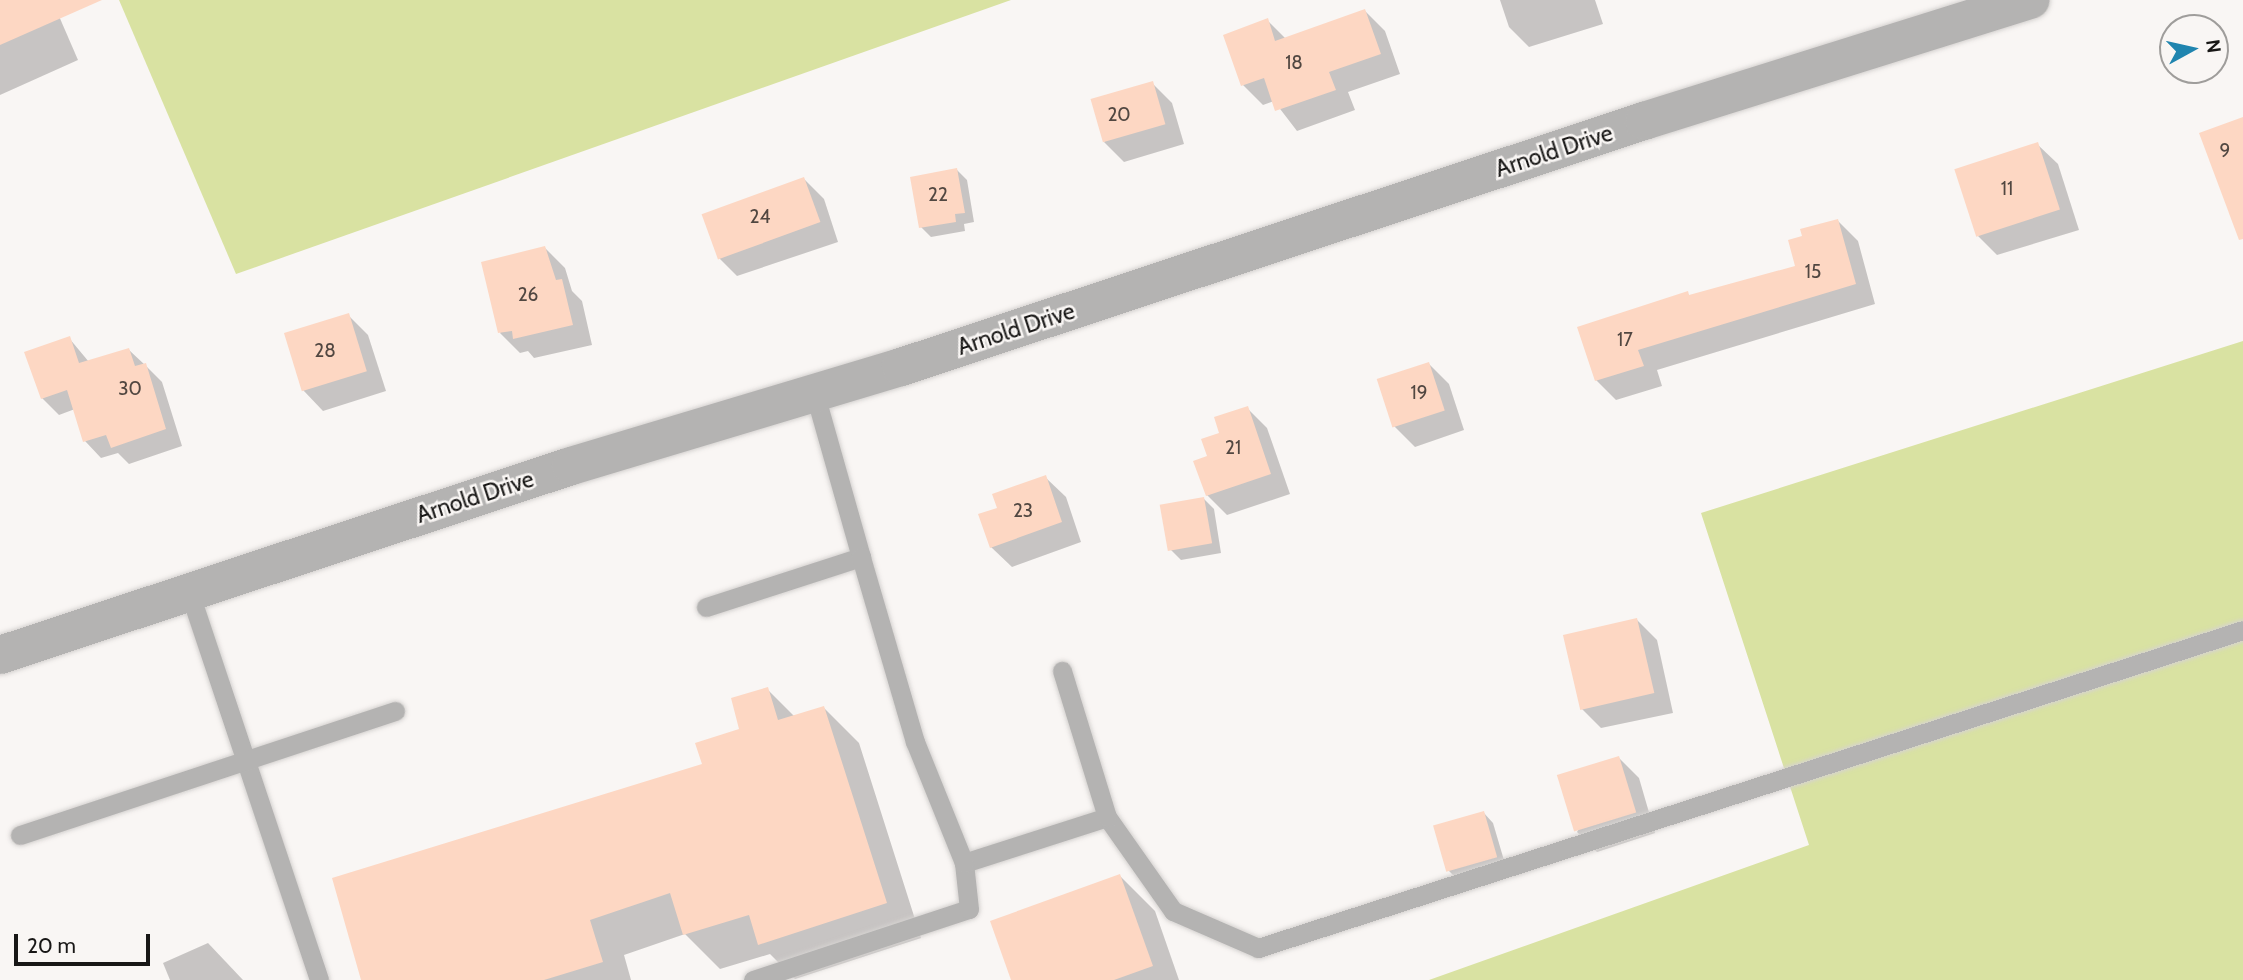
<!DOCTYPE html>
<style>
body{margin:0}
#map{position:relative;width:2243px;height:980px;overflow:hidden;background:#f9f6f4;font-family:Cabin,sans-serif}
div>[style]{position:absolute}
.green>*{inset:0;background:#d9e2a2}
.shadow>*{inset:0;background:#0003}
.building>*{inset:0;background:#fdd7c3;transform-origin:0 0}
.roads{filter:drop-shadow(0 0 2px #d5d2d0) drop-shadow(0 0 2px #d5d2d0)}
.service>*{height:19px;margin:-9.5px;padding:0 9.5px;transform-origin:9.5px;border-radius:9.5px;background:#b4b3b2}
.minor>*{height:38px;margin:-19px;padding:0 19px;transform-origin:19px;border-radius:19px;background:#b4b3b2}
span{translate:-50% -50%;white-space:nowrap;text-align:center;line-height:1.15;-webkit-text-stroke:5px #f9f6f4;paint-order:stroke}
.number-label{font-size:19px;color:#514741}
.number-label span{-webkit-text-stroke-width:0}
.street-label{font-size:23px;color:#181716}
.north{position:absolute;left:2159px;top:14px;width:70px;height:70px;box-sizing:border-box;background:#f9f6f4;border:2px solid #9f9d9b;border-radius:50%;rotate:82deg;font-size:19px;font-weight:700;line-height:28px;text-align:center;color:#181716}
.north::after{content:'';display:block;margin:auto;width:24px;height:32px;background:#2085af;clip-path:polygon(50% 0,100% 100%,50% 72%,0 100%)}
.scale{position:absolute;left:14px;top:934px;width:136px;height:32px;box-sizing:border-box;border:4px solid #181716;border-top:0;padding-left:9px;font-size:21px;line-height:24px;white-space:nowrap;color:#181716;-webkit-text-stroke:5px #f9f6f4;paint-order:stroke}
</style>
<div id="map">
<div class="green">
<div style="clip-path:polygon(119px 0,1011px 0,236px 274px)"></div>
<div style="clip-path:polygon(2243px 341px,2243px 980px,1429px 980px,1809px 845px,1701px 513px)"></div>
</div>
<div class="shadow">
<div style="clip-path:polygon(0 0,52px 0,78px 60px,0 95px)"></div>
<div style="clip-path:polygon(1500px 0,1595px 0,1603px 24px,1529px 47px,1509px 27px)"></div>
<div style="clip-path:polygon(1365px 11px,1385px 31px,1400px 74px,1348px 92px,1355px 110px,1297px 131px,1274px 101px,1263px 105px,1243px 85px,1267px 20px,1286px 39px)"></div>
<div style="clip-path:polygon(1152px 83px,1172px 103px,1184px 144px,1124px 162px,1104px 142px)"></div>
<div style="clip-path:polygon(2037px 144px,2058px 164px,2079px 230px,1997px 255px,1977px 235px)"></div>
<div style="clip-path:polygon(957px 170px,967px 180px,974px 222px,964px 224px,965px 231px,931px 237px,921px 227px)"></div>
<div style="clip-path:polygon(804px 179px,824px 199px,838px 242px,737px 276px,717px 256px)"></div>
<div style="clip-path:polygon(1838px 221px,1858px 241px,1875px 304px,1657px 370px,1662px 386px,1616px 400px,1596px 380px,1687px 293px,1690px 296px,1797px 267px,1805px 237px)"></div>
<div style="clip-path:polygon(545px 248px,565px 268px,572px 291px,582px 301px,592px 345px,534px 358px,528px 351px,520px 353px,500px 333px)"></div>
<div style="clip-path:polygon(348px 315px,368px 335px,386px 391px,323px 411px,303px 390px)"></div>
<div style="clip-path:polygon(69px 338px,89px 362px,129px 350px,145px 365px,162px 382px,182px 446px,129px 464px,118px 453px,101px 458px,85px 441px,75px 409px,59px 415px,42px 398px)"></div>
<div style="clip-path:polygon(1429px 364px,1449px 384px,1464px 430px,1415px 447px,1394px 426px)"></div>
<div style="clip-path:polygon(1247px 408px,1267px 428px,1290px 494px,1227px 515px,1207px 495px,1209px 457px,1222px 434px)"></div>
<div style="clip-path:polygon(1045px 477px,1066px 497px,1081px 542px,1012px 567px,991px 547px,1000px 509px)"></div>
<div style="clip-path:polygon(1204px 499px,1214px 509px,1221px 553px,1181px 560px,1171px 550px)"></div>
<div style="clip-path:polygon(1637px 620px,1657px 640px,1673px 713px,1601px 728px,1581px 708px)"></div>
<div style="clip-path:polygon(767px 689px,795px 717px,824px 708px,859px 743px,921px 938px,795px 979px,770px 954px,720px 969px,685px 934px,624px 955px,631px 980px,363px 980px,704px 765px,742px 730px)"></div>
<div style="clip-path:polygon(1619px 758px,1639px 778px,1655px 833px,1597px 852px,1577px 832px)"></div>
<div style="clip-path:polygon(1483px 812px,1493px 823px,1506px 867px,1458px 880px,1448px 870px)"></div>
<div style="clip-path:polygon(1120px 876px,1155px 911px,1179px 980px,1012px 980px)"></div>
<div style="clip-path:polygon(208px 943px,243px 980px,170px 980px,163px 963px)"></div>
</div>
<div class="building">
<div style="clip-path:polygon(0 0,102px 0,0 45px)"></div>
<div style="clip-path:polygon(1365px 9px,1381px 54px,1329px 72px,1336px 90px,1275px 111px,1264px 78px,1241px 86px,1223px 35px,1268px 18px,1275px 41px)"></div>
<div style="left:1153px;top:81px;width:45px;height:65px;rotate:74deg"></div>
<div style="clip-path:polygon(2243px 117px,2243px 239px,2239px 240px,2199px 133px)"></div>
<div style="left:2038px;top:142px;width:71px;height:88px;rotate:72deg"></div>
<div style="clip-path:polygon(957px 168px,965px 213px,955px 214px,956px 222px,919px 228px,910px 177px)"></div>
<div style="left:804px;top:177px;width:48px;height:109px;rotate:70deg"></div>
<div style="clip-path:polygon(1838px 219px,1856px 284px,1638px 350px,1644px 366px,1595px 381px,1577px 327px,1688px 291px,1689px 295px,1795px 266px,1788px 240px,1802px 236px,1800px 229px)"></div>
<div style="clip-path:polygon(545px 246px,556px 280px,562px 279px,573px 325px,513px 339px,512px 331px,498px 333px,481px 262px)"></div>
<div style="left:349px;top:313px;width:61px;height:68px;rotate:73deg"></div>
<div style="clip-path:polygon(70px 336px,79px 363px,129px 348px,135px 366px,146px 363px,166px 429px,111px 448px,106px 435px,83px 442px,67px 390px,41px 399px,24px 352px)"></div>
<div style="left:1429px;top:362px;width:51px;height:55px;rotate:72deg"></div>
<div style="clip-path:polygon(1248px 406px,1271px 474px,1206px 496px,1193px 461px,1207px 456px,1201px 439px,1219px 433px,1214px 417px)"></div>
<div style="clip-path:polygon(1046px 475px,1062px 522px,990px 548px,978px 514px,997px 508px,992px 494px)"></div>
<div style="left:1204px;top:497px;width:47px;height:45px;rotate:80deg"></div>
<div style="left:1637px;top:618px;width:77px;height:76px;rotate:77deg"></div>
<div style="clip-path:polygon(768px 687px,778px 720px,824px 706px,887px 903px,758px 945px,749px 915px,683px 935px,670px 893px,590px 920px,603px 962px,544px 980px,361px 980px,332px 878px,702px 764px,695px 743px,739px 729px,731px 698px)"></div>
<div style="left:1619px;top:756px;width:59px;height:65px;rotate:73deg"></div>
<div style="left:1484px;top:811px;width:48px;height:53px;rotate:74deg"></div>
<div style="clip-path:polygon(1120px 874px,1153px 966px,1114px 980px,1011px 980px,990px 921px)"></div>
</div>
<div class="roads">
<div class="service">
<div style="left:190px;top:594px;width:407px;rotate:71.5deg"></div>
<div style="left:706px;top:607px;width:163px;rotate:-17.9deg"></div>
<div style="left:861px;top:557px;width:173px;rotate:-105.8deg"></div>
<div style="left:1107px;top:817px;width:115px;rotate:54.9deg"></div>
<div style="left:1173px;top:911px;width:93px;rotate:23.5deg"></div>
<div style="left:1258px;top:948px;width:1035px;rotate:-17.89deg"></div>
<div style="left:20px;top:835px;width:395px;rotate:-18.3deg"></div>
<div style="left:964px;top:863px;width:150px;rotate:-17.8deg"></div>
<div style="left:1107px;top:817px;width:153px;rotate:-107.1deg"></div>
<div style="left:753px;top:980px;width:227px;rotate:-18.2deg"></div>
<div style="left:969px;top:909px;width:46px;rotate:-96.2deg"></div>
<div style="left:964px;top:863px;width:131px;rotate:-112deg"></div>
<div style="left:915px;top:742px;width:193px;rotate:-106.3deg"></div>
</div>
<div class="minor">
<div style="left:0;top:655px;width:601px;rotate:-18.31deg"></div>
<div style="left:571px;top:466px;width:345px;rotate:-16.7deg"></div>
<div style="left:901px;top:367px;width:783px;rotate:-18.32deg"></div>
<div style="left:1644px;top:121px;width:405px;rotate:-17.4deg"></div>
</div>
</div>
<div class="number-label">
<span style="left:1294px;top:63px">18</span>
<span style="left:1119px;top:115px">20</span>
<span style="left:2225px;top:151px">9</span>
<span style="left:2007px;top:189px">11</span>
<span style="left:938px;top:195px">22</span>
<span style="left:760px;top:217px">24</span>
<span style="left:1813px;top:272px">15</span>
<span style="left:528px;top:295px">26</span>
<span style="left:1625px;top:340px">17</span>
<span style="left:325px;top:351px">28</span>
<span style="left:130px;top:389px">30</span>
<span style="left:1419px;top:393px">19</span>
<span style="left:1233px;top:448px">21</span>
<span style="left:1023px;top:511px">23</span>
</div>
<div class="street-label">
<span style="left:1554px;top:151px;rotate:-18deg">Arnold Drive</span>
<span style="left:1016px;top:329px;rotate:-18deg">Arnold Drive</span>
<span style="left:475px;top:497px;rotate:-18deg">Arnold Drive</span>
</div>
<div class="north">N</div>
<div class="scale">20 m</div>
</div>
